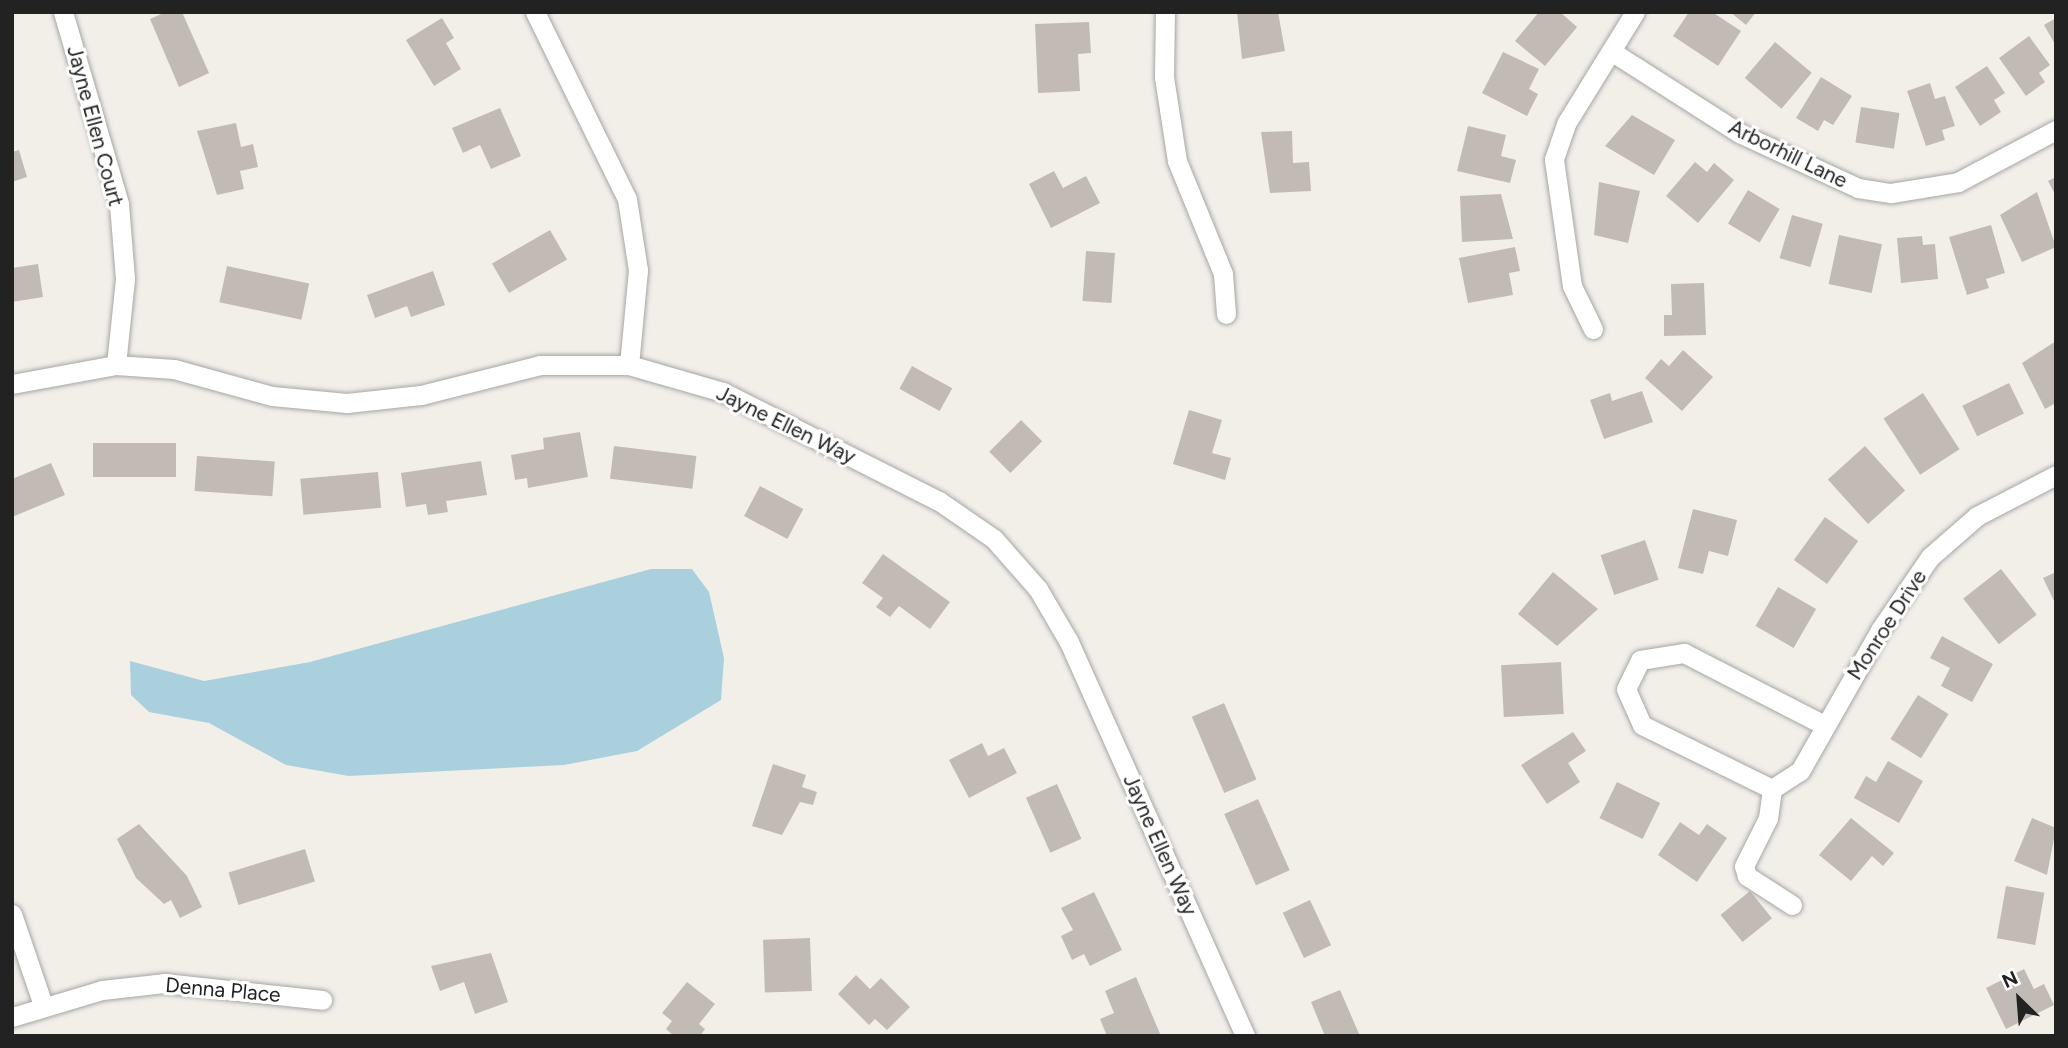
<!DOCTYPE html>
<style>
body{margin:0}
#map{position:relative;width:2068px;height:1048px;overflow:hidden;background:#f2efe9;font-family:Figtree,sans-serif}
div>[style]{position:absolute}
.water>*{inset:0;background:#aad0de}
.building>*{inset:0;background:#c2bbb5;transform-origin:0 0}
.roads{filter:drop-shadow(0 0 2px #a6a6a6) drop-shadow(0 0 2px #a6a6a6)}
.street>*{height:19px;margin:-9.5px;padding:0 9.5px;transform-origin:9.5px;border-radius:9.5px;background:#fff}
span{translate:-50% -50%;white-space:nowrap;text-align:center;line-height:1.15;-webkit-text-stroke:6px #fff;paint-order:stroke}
.street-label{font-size:21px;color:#222}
.frame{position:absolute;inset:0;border:14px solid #222;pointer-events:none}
.north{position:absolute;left:1984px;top:964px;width:70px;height:70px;-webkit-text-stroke:5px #fff;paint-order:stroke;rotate:335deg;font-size:19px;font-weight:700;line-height:28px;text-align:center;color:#222}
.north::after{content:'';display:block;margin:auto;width:24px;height:32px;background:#222;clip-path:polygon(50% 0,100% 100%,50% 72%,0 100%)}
</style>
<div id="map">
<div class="water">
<div style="clip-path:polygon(651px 569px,692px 569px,709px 592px,724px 658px,721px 700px,637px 751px,564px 765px,349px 776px,286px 765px,209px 723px,149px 712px,131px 695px,130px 661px,204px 681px,310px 662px)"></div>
</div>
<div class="building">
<div style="clip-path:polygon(166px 12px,182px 12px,209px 73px,179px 87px,150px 19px)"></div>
<div style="clip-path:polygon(1237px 12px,1278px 12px,1285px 51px,1242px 59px)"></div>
<div style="clip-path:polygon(1539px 12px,1560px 12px,1577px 27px,1545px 66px,1515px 41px)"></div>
<div style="clip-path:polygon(1689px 12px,1712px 12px,1741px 31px,1718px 66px,1673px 36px)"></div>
<div style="clip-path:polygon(1730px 12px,1756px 12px,1746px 25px)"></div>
<div style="clip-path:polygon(442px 18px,454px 38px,446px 43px,461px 69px,434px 86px,406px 40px)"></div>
<div style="clip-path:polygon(2056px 18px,2056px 46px,2044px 25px)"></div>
<div style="clip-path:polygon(1089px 22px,1091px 53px,1078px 54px,1080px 91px,1038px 93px,1035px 24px)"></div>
<div style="clip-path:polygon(2029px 36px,2050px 65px,2039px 73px,2045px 82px,2026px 96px,1999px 58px)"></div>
<div style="left:1775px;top:42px;width:48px;height:47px;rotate:40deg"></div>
<div style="clip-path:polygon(1503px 52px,1539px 69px,1529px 89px,1538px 94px,1527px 116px,1482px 93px)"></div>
<div style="clip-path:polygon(1987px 66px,2005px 93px,1994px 100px,2001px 112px,1980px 126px,1955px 87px)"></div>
<div style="clip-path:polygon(1821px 77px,1852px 96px,1833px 125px,1824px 120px,1818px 131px,1796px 118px)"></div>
<div style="clip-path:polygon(1930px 83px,1935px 99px,1945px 96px,1955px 126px,1942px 130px,1945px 140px,1926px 146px,1907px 91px)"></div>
<div style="left:1861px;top:107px;width:39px;height:36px;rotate:9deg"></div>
<div style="clip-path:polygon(500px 108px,521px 156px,491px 169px,480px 145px,463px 153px,452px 128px)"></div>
<div style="clip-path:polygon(1632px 115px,1675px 140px,1654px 175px,1605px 146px)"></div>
<div style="clip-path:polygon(236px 123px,241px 147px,253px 144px,258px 167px,240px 171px,244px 189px,217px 195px,197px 131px)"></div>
<div style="clip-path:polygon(1468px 126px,1506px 135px,1501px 156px,1516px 160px,1510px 183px,1457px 171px)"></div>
<div style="clip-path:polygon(1292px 131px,1293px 163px,1309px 162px,1311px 191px,1270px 193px,1261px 132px)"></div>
<div style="clip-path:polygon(19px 150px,27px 177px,12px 182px,12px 152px)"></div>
<div style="clip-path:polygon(1695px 162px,1707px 172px,1714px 163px,1734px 180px,1698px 223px,1666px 196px)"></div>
<div style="clip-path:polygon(1054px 171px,1063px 188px,1086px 176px,1100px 203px,1051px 228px,1029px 184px)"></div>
<div style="clip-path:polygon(2056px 177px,2056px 196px,2048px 181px)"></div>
<div style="clip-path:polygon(1599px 182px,1640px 191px,1628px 243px,1594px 235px)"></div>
<div style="left:1748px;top:190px;width:37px;height:39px;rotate:31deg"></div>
<div style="clip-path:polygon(2037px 192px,2056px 247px,2022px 262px,2000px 215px)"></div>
<div style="clip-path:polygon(1501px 194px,1513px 239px,1462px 242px,1460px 196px)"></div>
<div style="left:1792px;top:215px;width:32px;height:45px;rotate:16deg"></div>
<div style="clip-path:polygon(1991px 225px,2005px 273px,1986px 279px,1989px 288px,1967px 295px,1949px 237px)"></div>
<div style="left:550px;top:230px;width:34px;height:67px;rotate:60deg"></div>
<div style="left:1839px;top:235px;width:44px;height:50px;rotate:12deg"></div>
<div style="clip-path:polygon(1922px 236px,1923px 245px,1935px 244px,1938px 279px,1901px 283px,1897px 238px)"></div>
<div style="clip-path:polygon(1515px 247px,1520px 271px,1509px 273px,1513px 295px,1468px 303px,1459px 258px)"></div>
<div style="left:1086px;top:251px;width:29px;height:50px;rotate:4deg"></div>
<div style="clip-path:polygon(38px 264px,43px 297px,12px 302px,12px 268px)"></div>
<div style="left:227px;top:266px;width:84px;height:37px;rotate:12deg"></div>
<div style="clip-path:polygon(433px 271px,445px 305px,411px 317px,407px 306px,375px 318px,367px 295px)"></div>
<div style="clip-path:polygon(1704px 283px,1706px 335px,1664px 336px,1664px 315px,1672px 315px,1671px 284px)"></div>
<div style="clip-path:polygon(2056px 341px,2056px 403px,2045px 409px,2022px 363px)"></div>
<div style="clip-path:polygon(1683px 350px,1713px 377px,1682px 411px,1645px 378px,1661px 359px,1669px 366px)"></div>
<div style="left:912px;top:366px;width:46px;height:26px;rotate:29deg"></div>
<div style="left:2009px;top:383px;width:34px;height:52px;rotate:64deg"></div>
<div style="clip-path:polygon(1642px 391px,1653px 422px,1604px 439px,1590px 400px,1610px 393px,1612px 401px)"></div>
<div style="left:1923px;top:393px;width:67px;height:47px;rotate:57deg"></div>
<div style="clip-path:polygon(1189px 410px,1222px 420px,1212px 453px,1231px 458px,1225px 480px,1173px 464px)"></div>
<div style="left:1021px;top:420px;width:30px;height:45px;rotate:45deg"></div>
<div style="clip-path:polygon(580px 432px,588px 477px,528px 488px,527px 478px,515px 480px,511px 455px,544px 449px,543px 438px)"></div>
<div style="left:93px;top:443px;width:83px;height:34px"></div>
<div style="left:614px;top:446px;width:83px;height:33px;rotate:7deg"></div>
<div style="left:1865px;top:446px;width:60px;height:50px;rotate:48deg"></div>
<div style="left:197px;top:456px;width:78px;height:35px;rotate:4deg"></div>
<div style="clip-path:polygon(481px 461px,487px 495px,446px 501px,448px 512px,428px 515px,426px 504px,406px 507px,401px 473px)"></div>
<div style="clip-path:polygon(51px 463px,65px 495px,12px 517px,12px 479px)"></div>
<div style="left:378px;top:472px;width:36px;height:78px;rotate:85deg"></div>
<div style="left:760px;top:486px;width:49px;height:34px;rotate:28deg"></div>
<div style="clip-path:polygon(1693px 509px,1737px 520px,1728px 556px,1709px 551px,1703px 574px,1678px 568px)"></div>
<div style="left:1825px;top:517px;width:41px;height:53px;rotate:36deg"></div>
<div style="left:1645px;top:540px;width:42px;height:47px;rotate:71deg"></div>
<div style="clip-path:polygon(883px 554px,950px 602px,930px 629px,899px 606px,890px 617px,876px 607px,883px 598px,862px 583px)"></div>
<div style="left:2001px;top:569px;width:58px;height:48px;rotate:52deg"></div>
<div style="clip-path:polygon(1553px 572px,1598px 609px,1557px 646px,1518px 614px)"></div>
<div style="clip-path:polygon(2056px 572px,2056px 605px,2043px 578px)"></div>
<div style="left:1778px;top:587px;width:44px;height:45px;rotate:30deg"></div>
<div style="clip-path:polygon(1942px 636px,1993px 664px,1972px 702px,1941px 686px,1950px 668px,1930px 658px)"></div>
<div style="left:1561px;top:662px;width:52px;height:60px;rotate:87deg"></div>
<div style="left:1918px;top:695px;width:36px;height:52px;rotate:32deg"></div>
<div style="left:1224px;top:703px;width:83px;height:35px;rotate:67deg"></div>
<div style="clip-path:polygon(1573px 732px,1586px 751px,1568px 763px,1580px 782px,1547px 804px,1521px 765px)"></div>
<div style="clip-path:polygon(982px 743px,988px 756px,1004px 748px,1017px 773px,969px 798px,949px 760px)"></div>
<div style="clip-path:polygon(1888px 761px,1923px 781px,1899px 823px,1854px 798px,1866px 776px,1876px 782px)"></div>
<div style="clip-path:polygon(773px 764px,806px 775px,802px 787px,817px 792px,813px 805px,800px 802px,782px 835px,752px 826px)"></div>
<div style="left:1617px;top:782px;width:48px;height:40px;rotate:26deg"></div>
<div style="left:1057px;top:784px;width:60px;height:34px;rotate:66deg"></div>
<div style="left:1258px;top:799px;width:78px;height:37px;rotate:66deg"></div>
<div style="clip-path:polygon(1851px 818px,1894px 853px,1883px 866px,1872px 856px,1851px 881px,1819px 855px)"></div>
<div style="clip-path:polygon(2032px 818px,2056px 828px,2047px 875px,2014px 861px)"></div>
<div style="clip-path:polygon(1680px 822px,1699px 835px,1707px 824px,1727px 838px,1697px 882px,1658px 855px)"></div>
<div style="clip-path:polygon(139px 824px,187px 876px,202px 907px,180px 918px,171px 900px,164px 904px,136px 878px,117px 839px)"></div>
<div style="left:305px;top:849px;width:34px;height:80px;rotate:73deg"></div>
<div style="left:2006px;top:886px;width:39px;height:53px;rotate:10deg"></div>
<div style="left:1750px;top:891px;width:35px;height:38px;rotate:51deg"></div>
<div style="clip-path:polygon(1094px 892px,1122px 950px,1090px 966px,1084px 954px,1072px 960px,1061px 936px,1073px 930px,1061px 908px)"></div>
<div style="left:1310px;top:900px;width:50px;height:30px;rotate:65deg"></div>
<div style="left:810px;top:938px;width:53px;height:47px;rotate:88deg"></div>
<div style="clip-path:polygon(491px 953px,508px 1002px,475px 1014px,464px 982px,440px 991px,431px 966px)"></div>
<div style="clip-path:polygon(2024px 969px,2034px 989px,2044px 984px,2054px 1005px,2006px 1029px,1986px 988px)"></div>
<div style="clip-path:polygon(856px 975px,870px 989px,881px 978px,910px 1007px,887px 1030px,875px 1019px,869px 1025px,838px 994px)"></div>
<div style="clip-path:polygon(1136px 977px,1161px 1036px,1107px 1036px,1100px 1019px,1114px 1013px,1105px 991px)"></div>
<div style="clip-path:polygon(687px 982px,715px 1004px,699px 1024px,705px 1029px,700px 1036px,674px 1036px,666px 1029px,672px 1021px,662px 1013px)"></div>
<div style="clip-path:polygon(1340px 990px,1360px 1036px,1325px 1036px,1311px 1002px)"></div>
</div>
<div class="roads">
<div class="street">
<div style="left:63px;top:12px;width:200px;rotate:73.7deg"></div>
<div style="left:119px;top:204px;width:75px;rotate:85.4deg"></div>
<div style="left:125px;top:279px;width:86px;rotate:96deg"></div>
<div style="left:535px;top:12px;width:208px;rotate:63.8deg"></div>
<div style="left:627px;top:199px;width:72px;rotate:81.2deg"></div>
<div style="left:638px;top:270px;width:95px;rotate:95.4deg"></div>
<div style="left:1165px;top:12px;width:65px;rotate:90.9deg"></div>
<div style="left:1164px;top:77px;width:85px;rotate:81.2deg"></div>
<div style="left:1177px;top:161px;width:122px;rotate:67.8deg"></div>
<div style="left:1223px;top:274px;width:40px;rotate:85.7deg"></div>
<div style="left:1611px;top:51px;width:152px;rotate:32.6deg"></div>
<div style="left:1739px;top:133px;width:131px;rotate:24.8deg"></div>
<div style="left:1858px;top:188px;width:33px;rotate:9deg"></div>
<div style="left:1891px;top:193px;width:68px;rotate:-9.3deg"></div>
<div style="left:1958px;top:182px;width:111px;rotate:-28deg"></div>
<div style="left:1593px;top:329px;width:48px;rotate:-116deg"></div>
<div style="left:1572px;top:286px;width:128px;rotate:-98.1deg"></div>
<div style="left:1554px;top:159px;width:39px;rotate:-71deg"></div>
<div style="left:1567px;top:122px;width:129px;rotate:-58.3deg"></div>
<div style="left:12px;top:384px;width:106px;rotate:-10.4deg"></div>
<div style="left:116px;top:365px;width:58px;rotate:3.9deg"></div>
<div style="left:174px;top:369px;width:102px;rotate:15.4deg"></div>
<div style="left:272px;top:396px;width:75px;rotate:5.3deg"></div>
<div style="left:347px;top:403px;width:74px;rotate:-6.2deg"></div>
<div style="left:421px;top:395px;width:123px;rotate:-14.1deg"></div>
<div style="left:540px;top:365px;width:89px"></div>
<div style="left:629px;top:365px;width:98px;rotate:16deg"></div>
<div style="left:723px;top:392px;width:242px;rotate:26.8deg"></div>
<div style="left:939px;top:501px;width:67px;rotate:34.6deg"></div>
<div style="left:994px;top:539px;width:67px;rotate:48.7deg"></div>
<div style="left:1038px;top:589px;width:61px;rotate:59.7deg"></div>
<div style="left:1069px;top:642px;width:432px;rotate:65.9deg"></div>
<div style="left:1772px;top:789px;width:145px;rotate:-153.8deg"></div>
<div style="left:1642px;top:725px;width:39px;rotate:-114deg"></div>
<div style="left:1626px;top:689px;width:32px;rotate:-64deg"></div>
<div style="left:1640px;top:660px;width:45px;rotate:-9deg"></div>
<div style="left:1684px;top:653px;width:157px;rotate:27.2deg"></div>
<div style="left:1792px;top:905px;width:54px;rotate:-147.2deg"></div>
<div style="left:1747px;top:876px;width:10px;rotate:-107deg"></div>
<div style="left:1744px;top:866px;width:54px;rotate:-63.4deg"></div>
<div style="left:1768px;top:818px;width:29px;rotate:-82deg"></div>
<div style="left:1772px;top:789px;width:33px;rotate:-33deg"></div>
<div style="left:1800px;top:771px;width:162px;rotate:-60.4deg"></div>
<div style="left:1880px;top:630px;width:88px;rotate:-55.6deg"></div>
<div style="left:1930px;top:557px;width:62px;rotate:-41.1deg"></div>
<div style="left:1977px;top:516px;width:89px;rotate:-27.4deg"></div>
<div style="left:12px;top:914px;width:96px;rotate:71.2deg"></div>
<div style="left:12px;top:1017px;width:94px;rotate:-16.7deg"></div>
<div style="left:102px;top:990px;width:62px;rotate:-6.4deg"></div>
<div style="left:164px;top:983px;width:159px;rotate:6.1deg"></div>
</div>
</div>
<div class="street-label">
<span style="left:95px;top:126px;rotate:75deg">Jayne Ellen Court</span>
<span style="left:1788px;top:154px;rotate:26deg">Arborhill Lane</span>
<span style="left:786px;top:425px;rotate:26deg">Jayne Ellen Way</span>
<span style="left:1887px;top:625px;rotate:-57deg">Monroe Drive</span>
<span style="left:1160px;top:845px;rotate:66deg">Jayne Ellen Way</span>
<span style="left:223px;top:990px;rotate:5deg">Denna Place</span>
</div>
<div class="frame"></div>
<div class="north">N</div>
</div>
